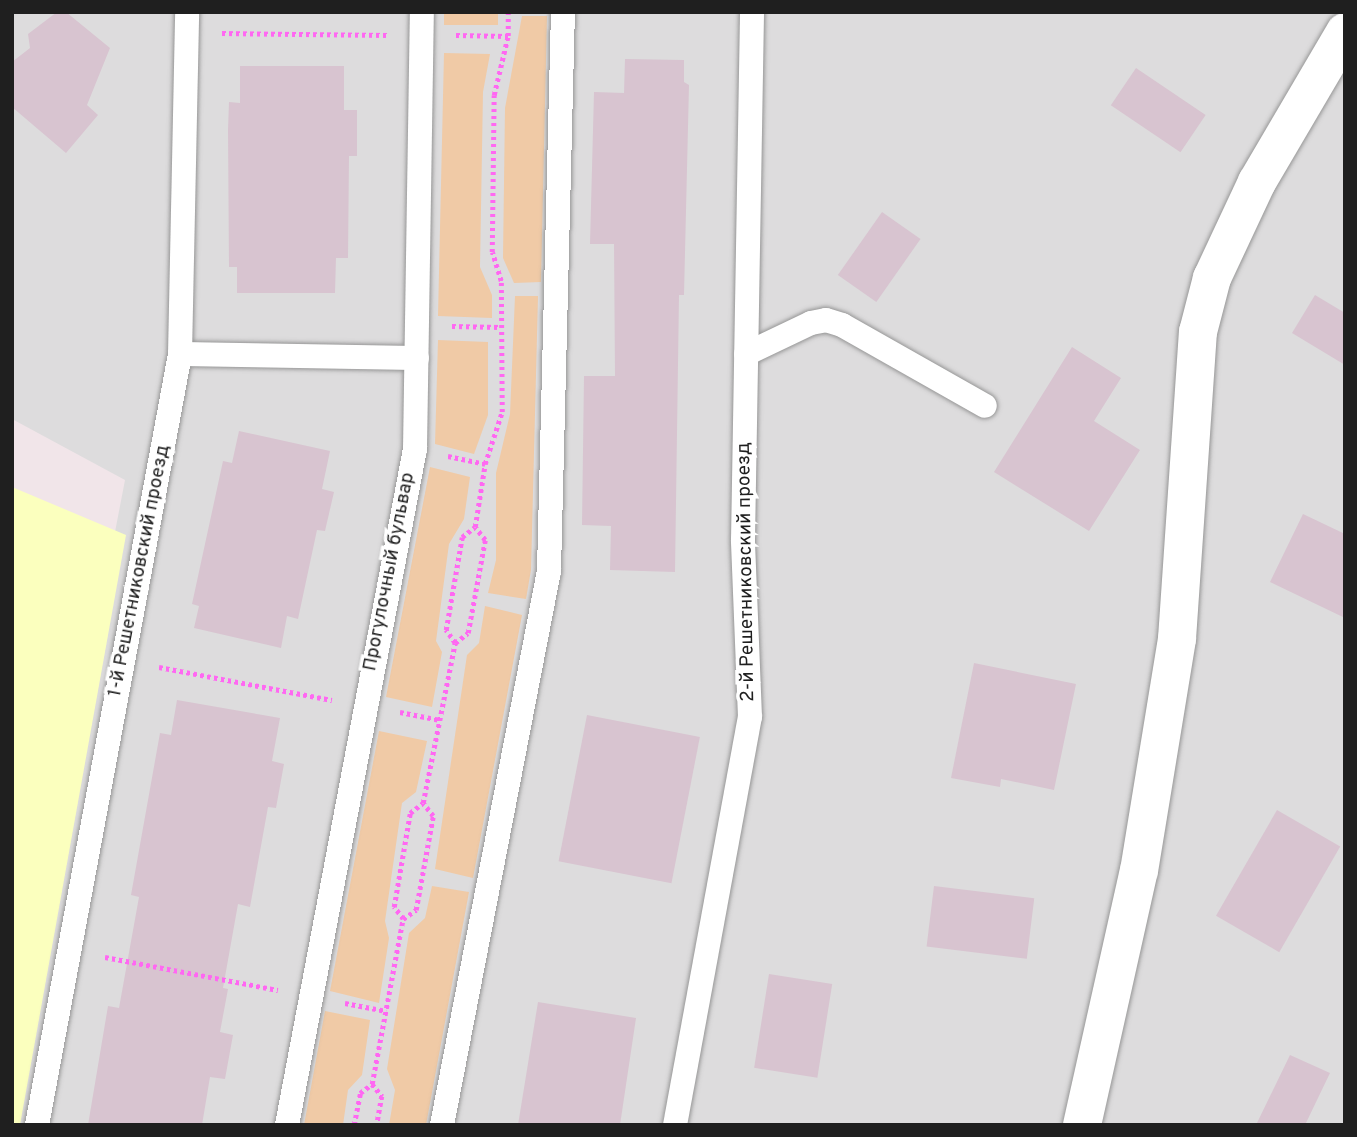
<!DOCTYPE html>
<meta charset="utf-8">
<style>
body{margin:0}
#map{position:relative;width:1357px;height:1137px;overflow:hidden;background:#f1e5e9;font-family:Overpass,sans-serif}
div>[style]{position:absolute}
.residential>*{inset:0;background:#dddcdd}
.grass>*{inset:0;background:#f0caa6;transform-origin:0 0}
.park>*{inset:0;background:#fbffbe}
.building>*{inset:0;background:#d8c4d0;transform-origin:0 0}
.path>*{height:4.5px;margin-top:-2.25px;transform-origin:0;background:repeating-linear-gradient(90deg,#ff68f2 0 3.5px,transparent 0 7px)}
.roads{filter:drop-shadow(0 0 2px #969696) drop-shadow(0 0 2px #969696)}
.lane>*{height:24px;margin:-12px;padding:0 12px;transform-origin:12px;border-radius:12px;background:#fff}
.street>*{height:38px;margin:-19px;padding:0 19px;transform-origin:19px;border-radius:19px;background:#fff}
span{translate:-50% -50%;white-space:nowrap;text-align:center;line-height:1.15;-webkit-text-stroke:7px #fff;paint-order:stroke}
.street-label{font-size:19px;color:#1f1f1f}
.frame{position:absolute;inset:0;border:14px solid #1f1f1f;pointer-events:none}
</style>
<div id="map">
<div class="residential">
<div style="clip-path:polygon(12px 12px,1345px 12px,1345px 1125px,12px 1125px,12px 1067px,125px 480px,12px 419px)"></div>
</div>
<div class="grass">
<div style="left:444px;top:12px;width:54px;height:13px"></div>
<div style="clip-path:polygon(522px 16px,547px 16px,541px 282px,514px 283px,503px 258px,505px 108px)"></div>
<div style="clip-path:polygon(444px 53px,490px 54px,483px 92px,480px 267px,492px 295px,492px 318px,438px 316px)"></div>
<div style="clip-path:polygon(515px 296px,538px 296px,531px 570px,526px 599px,488px 593px,496px 560px,496px 473px,510px 414px)"></div>
<div style="clip-path:polygon(438px 340px,488px 342px,488px 415px,474px 454px,435px 444px)"></div>
<div style="clip-path:polygon(430px 467px,470px 477px,464px 519px,449px 544px,436px 641px,442px 652px,432px 707px,386px 697px)"></div>
<div style="clip-path:polygon(485px 606px,522px 615px,473px 878px,435px 869px,467px 655px,479px 643px)"></div>
<div style="clip-path:polygon(379px 731px,427px 741px,416px 792px,402px 803px,385px 921px,389px 938px,379px 1003px,330px 991px)"></div>
<div style="clip-path:polygon(432px 886px,469px 892px,426px 1125px,389px 1125px,395px 1090px,387px 1069px,409px 933px,425px 918px)"></div>
<div style="clip-path:polygon(325px 1011px,370px 1020px,362px 1075px,348px 1090px,343px 1125px,304px 1125px)"></div>
</div>
<div class="park">
<div style="clip-path:polygon(12px 487px,126px 535px,20px 1125px,12px 1125px)"></div>
</div>
<div class="building">
<div style="clip-path:polygon(57px 12px,66px 12px,110px 48px,87px 105px,98px 115px,66px 153px,12px 107px,12px 62px,30px 48px,28px 34px)"></div>
<div style="clip-path:polygon(625px 59px,684px 60px,684px 82px,689px 85px,684px 295px,679px 295px,675px 572px,610px 570px,611px 526px,582px 525px,584px 376px,615px 376px,614px 244px,590px 244px,594px 92px,624px 93px)"></div>
<div style="clip-path:polygon(240px 66px,344px 66px,344px 110px,357px 110px,357px 156px,349px 156px,348px 258px,336px 258px,335px 293px,237px 293px,237px 267px,229px 267px,228px 130px,229px 102px,240px 103px)"></div>
<div style="left:1136px;top:68px;width:84px;height:45px;rotate:34deg"></div>
<div style="left:882px;top:212px;width:47px;height:77px;rotate:35deg"></div>
<div style="clip-path:polygon(1315px 295px,1345px 313px,1345px 365px,1292px 333px)"></div>
<div style="clip-path:polygon(1072px 347px,1121px 378px,1094px 421px,1140px 450px,1089px 531px,994px 472px)"></div>
<div style="clip-path:polygon(239px 431px,330px 451px,322px 489px,334px 492px,325px 531px,317px 530px,298px 619px,287px 616px,281px 648px,194px 628px,199px 606px,192px 604px,223px 461px,232px 463px)"></div>
<div style="clip-path:polygon(1303px 514px,1345px 534px,1345px 618px,1270px 582px)"></div>
<div style="clip-path:polygon(974px 663px,1076px 684px,1054px 790px,1001px 779px,1000px 787px,951px 778px)"></div>
<div style="clip-path:polygon(177px 700px,280px 718px,272px 761px,284px 764px,276px 808px,268px 807px,250px 907px,238px 904px,223px 988px,228px 989px,220px 1032px,233px 1035px,225px 1079px,210px 1077px,202px 1125px,88px 1125px,108px 1006px,119px 1008px,139px 897px,131px 895px,160px 733px,171px 735px)"></div>
<div style="left:587px;top:715px;width:115px;height:149px;rotate:11deg"></div>
<div style="left:1277px;top:810px;width:73px;height:122px;rotate:30deg"></div>
<div style="left:934px;top:886px;width:101px;height:61px;rotate:7deg"></div>
<div style="left:769px;top:974px;width:64px;height:95px;rotate:9deg"></div>
<div style="clip-path:polygon(538px 1002px,636px 1018px,620px 1125px,518px 1125px)"></div>
<div style="clip-path:polygon(1290px 1055px,1330px 1073px,1305px 1125px,1256px 1125px)"></div>
</div>
<div class="path">
<div style="left:222px;top:33px;width:166px;rotate:0.7deg"></div>
<div style="left:456px;top:35px;width:52px;rotate:1.1deg"></div>
<div style="left:452px;top:326px;width:48px;rotate:1.2deg"></div>
<div style="left:448px;top:456px;width:38px;rotate:12deg"></div>
<div style="left:475px;top:527px;width:64px;rotate:-81deg"></div>
<div style="left:485px;top:464px;width:55px;rotate:-71.9deg"></div>
<div style="left:502px;top:412px;width:131px;rotate:-90.4deg"></div>
<div style="left:501px;top:281px;width:30px;rotate:-107deg"></div>
<div style="left:492px;top:252px;width:157px;rotate:-89.3deg"></div>
<div style="left:494px;top:95px;width:61px;rotate:-76.7deg"></div>
<div style="left:508px;top:36px;width:24px;rotate:-90deg"></div>
<div style="left:455px;top:643px;width:16px;rotate:-38deg"></div>
<div style="left:468px;top:633px;width:95px;rotate:-79.6deg"></div>
<div style="left:485px;top:540px;width:16px;rotate:-128deg"></div>
<div style="left:455px;top:643px;width:16px;rotate:-125deg"></div>
<div style="left:446px;top:630px;width:94px;rotate:-80.2deg"></div>
<div style="left:462px;top:537px;width:16px;rotate:-38deg"></div>
<div style="left:159px;top:667px;width:176px;rotate:10.8deg"></div>
<div style="left:400px;top:712px;width:41px;rotate:11.3deg"></div>
<div style="left:423px;top:803px;width:163px;rotate:-78.7deg"></div>
<div style="left:403px;top:919px;width:15px;rotate:-127deg"></div>
<div style="left:394px;top:907px;width:95px;rotate:-80.3deg"></div>
<div style="left:410px;top:813px;width:16px;rotate:-38deg"></div>
<div style="left:403px;top:919px;width:16px;rotate:-35deg"></div>
<div style="left:416px;top:910px;width:96px;rotate:-79.7deg"></div>
<div style="left:433px;top:816px;width:16px;rotate:-128deg"></div>
<div style="left:105px;top:957px;width:176px;rotate:10.8deg"></div>
<div style="left:345px;top:1003px;width:42px;rotate:11deg"></div>
<div style="left:372px;top:1084px;width:168px;rotate:-79.4deg"></div>
<div style="left:372px;top:1084px;width:16px;rotate:50deg"></div>
<div style="left:382px;top:1096px;width:29px;rotate:100deg"></div>
<div style="left:354px;top:1125px;width:33px;rotate:-79deg"></div>
<div style="left:360px;top:1093px;width:15px;rotate:-37deg"></div>
</div>
<div class="roads">
<div class="lane">
<div style="left:180px;top:354px;width:237px;rotate:1deg"></div>
<div style="left:746px;top:354px;width:72px;rotate:-25.5deg"></div>
<div style="left:811px;top:323px;width:15px;rotate:-11deg"></div>
<div style="left:826px;top:320px;width:17px;rotate:17deg"></div>
<div style="left:842px;top:325px;width:164px;rotate:29.5deg"></div>
<div style="left:37px;top:1125px;width:784px;rotate:-79.49deg"></div>
<div style="left:180px;top:354px;width:342px;rotate:-88.8deg"></div>
<div style="left:287px;top:1125px;width:688px;rotate:-79.28deg"></div>
<div style="left:415px;top:449px;width:437px;rotate:-89.1deg"></div>
<div style="left:442px;top:1125px;width:564px;rotate:-79.07deg"></div>
<div style="left:549px;top:571px;width:559px;rotate:-88.57deg"></div>
<div style="left:675px;top:1125px;width:415px;rotate:-79.6deg"></div>
<div style="left:750px;top:717px;width:177px;rotate:-92.3deg"></div>
<div style="left:743px;top:540px;width:528px;rotate:-89.02deg"></div>
</div>
<div class="street">
<div style="left:1082px;top:1125px;width:260px;rotate:-77.4deg"></div>
<div style="left:1139px;top:871px;width:235px;rotate:-80.7deg"></div>
<div style="left:1177px;top:639px;width:308px;rotate:-86.1deg"></div>
<div style="left:1198px;top:332px;width:56px;rotate:-75.5deg"></div>
<div style="left:1212px;top:278px;width:106px;rotate:-64.9deg"></div>
<div style="left:1257px;top:182px;width:174px;rotate:-59.6deg"></div>
</div>
</div>
<div class="street-label">
<span style="left:140px;top:571px;rotate:-79deg">1-й Решетниковский проезд</span>
<span style="left:390px;top:572px;rotate:-79deg">Прогулочный бульвар</span>
<span style="left:747px;top:572px;rotate:-91deg">2-й Решетниковский проезд</span>
</div>
<div class="frame"></div>
</div>
